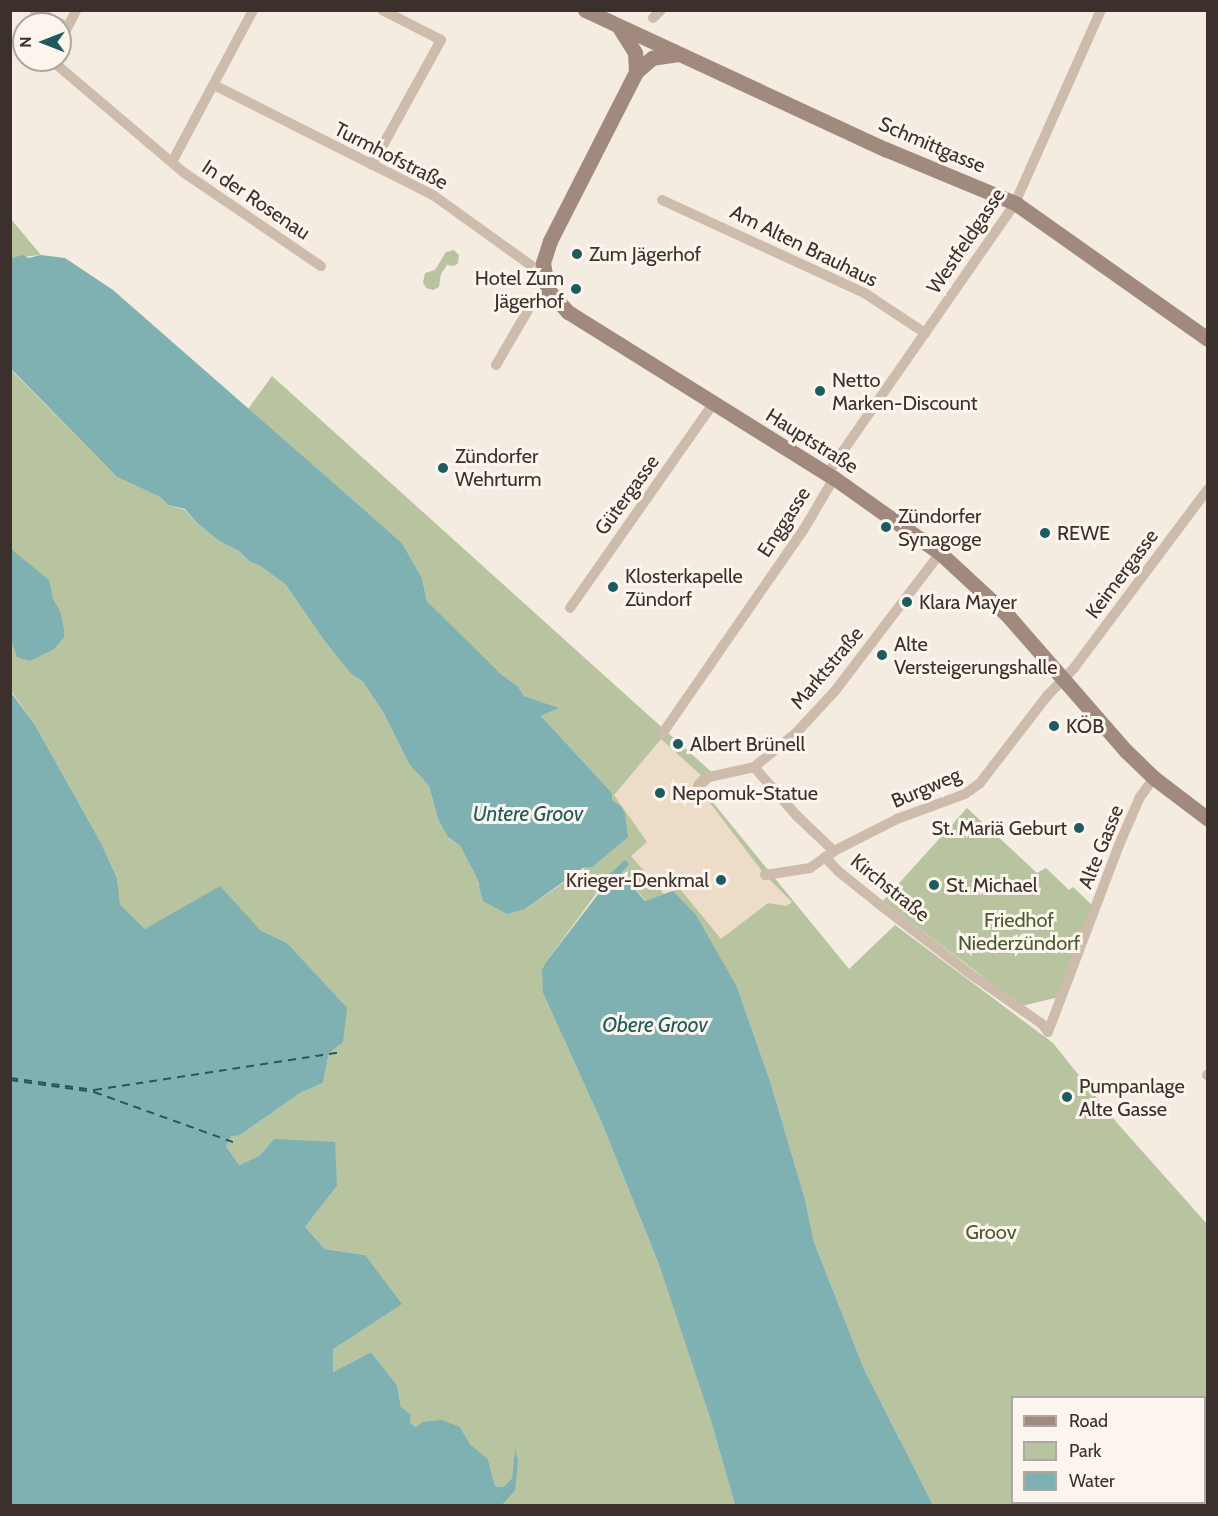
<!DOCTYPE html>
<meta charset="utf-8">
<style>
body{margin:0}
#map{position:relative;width:1218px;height:1516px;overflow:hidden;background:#f4ebe1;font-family:Cabin,sans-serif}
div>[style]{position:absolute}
.green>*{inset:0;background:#b8c4a0}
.plaza>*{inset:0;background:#ecdcc8}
.water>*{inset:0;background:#7fb0b2}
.ferry>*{height:1.5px;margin-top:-0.75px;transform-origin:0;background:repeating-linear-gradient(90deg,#1f5a5e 0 8px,transparent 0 14px)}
.street>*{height:10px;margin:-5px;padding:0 5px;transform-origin:5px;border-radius:5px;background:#cdbbac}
.secondary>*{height:15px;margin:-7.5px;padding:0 7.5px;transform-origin:7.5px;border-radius:7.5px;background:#a18a7d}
.dots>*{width:16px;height:16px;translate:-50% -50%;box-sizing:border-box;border:3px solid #fbf5ee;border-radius:50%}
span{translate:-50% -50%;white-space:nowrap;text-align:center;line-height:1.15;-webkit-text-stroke:6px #fbf5ee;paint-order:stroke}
.street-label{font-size:20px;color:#3b302b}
.poi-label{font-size:20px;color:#3b302b}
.left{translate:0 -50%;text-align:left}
.right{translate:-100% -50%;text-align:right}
.park-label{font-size:20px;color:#4a5a2e}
.water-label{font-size:21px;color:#1f5a5e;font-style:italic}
.frame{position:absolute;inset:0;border:12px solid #3b302b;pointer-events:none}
.legend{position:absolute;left:1011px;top:1396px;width:195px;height:108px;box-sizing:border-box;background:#fbf5ee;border:2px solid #aea6a0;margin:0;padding:8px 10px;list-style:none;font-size:18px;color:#3b302b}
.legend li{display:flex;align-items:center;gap:12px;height:30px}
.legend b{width:30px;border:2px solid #aea6a0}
.north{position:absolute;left:12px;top:12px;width:60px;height:60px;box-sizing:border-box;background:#fbf5ee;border:2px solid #aea6a0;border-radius:50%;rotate:270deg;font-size:16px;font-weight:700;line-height:24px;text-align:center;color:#3b302b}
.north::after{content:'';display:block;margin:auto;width:21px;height:27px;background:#1f5a5e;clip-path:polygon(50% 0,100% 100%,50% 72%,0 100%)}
</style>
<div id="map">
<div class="green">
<div style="clip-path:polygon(10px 218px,41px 255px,11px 258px)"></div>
<div style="clip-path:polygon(454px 250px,459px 255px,458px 263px,454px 266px,447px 265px,441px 274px,439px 287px,433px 290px,426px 288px,423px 282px,425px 273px,435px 270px,446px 252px)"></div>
<div style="clip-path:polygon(10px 369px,117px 477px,160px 497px,168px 505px,185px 510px,197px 523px,219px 541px,239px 551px,249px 561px,262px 567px,286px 585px,323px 639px,351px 674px,363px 682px,383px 712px,409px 764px,429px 786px,438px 819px,450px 839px,460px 846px,477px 878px,478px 885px,525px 909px,588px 866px,626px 835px,626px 821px,621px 806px,612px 800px,612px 793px,541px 716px,558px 708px,524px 696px,502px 675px,427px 601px,422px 578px,402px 543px,248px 409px,272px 376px,717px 777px,702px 789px,849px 969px,895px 925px,1053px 1043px,1118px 1124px,1207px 1224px,1207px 1438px,1205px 1441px,1204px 1398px,1012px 1398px,1012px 1502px,1128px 1503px,1124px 1506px,933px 1505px,864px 1369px,814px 1242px,805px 1199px,770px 1081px,737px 987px,646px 901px,621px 873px,604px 883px,546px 962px,543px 993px,601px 1121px,658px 1262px,711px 1421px,735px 1505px,502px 1505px,515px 1491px,515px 1451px,512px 1478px,503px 1487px,495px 1486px,488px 1459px,470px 1444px,460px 1427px,416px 1427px,410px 1423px,401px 1407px,397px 1385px,371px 1352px,333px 1372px,333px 1349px,365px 1255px,325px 1249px,305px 1227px,337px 1186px,274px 1139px,259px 1156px,239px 1165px,226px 1146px,231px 1135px,240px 1135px,300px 1093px,323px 1083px,329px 1053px,315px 974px,287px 943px,260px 930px,245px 916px,145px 929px,119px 905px,117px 878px,100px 841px,35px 725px,11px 691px)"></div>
<div style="clip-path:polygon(967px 808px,1037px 873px,1046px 868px,1069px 890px,1073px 887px,1093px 906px,1059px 997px,1022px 1006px,883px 901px)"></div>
</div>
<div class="plaza">
<div style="clip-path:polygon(661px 739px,701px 775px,694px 782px,765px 875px,792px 902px,787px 906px,768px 903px,721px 939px,680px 889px,664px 894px,631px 856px,647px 842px,614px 795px)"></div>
</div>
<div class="water">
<div style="clip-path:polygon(24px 255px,28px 258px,41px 255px,65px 258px,113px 290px,402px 543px,422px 578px,427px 601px,502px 675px,517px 686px,524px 696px,559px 708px,541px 716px,612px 793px,612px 800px,621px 806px,625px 814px,628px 837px,592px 867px,583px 868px,525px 909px,507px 914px,483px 901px,477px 878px,460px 846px,448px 837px,438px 819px,429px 786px,409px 764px,383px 712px,363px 682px,351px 674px,323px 639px,286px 585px,262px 567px,249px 561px,239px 551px,219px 541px,197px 523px,185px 509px,168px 505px,160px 497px,117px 477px,11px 369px,11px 258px)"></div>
<div style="clip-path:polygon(11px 549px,49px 580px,53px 599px,60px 611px,64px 629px,64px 637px,54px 649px,30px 661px,17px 657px,11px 640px)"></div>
<div style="clip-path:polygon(10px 691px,35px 725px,100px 841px,117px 878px,120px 905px,145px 929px,220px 886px,260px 930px,287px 943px,347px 1008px,343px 1042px,329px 1053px,323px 1083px,300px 1093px,240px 1135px,231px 1136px,226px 1146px,239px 1165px,259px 1156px,274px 1139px,335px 1142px,337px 1186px,305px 1227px,325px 1249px,365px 1255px,402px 1304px,333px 1349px,333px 1372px,371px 1352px,397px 1385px,401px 1407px,411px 1415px,410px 1423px,416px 1427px,423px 1422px,442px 1420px,460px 1427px,470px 1444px,488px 1459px,495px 1486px,503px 1487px,512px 1478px,515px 1449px,518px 1460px,515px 1491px,502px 1505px,11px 1505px)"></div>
<div style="clip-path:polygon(625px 860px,629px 864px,621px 873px,645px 901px,673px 891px,696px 915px,737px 987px,770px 1081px,805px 1199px,814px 1242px,864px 1369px,933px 1505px,735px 1505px,711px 1421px,658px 1262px,601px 1121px,543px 993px,542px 970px,546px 962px,602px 889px,604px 879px)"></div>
</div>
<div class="ferry">
<div style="left:10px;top:1078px;width:85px;rotate:8.1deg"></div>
<div style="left:94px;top:1090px;width:251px;rotate:-8.7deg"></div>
<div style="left:10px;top:1080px;width:85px;rotate:8.1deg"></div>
<div style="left:94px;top:1092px;width:148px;rotate:19.8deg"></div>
</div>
<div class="street">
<div style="left:34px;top:10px;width:37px;rotate:27deg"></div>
<div style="left:653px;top:18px;width:11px;rotate:-45deg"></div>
<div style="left:60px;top:42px;width:36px;rotate:-63deg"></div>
<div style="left:57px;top:60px;width:5px;rotate:90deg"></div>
<div style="left:57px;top:65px;width:165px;rotate:40.3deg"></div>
<div style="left:183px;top:172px;width:167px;rotate:34.3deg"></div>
<div style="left:214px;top:85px;width:245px;rotate:26.7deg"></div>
<div style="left:433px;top:195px;width:135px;rotate:35.7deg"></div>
<div style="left:172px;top:162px;width:172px;rotate:-61.9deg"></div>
<div style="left:372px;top:165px;width:143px;rotate:-61.1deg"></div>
<div style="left:441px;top:40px;width:66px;rotate:-153deg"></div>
<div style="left:662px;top:200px;width:225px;rotate:24.7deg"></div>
<div style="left:866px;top:294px;width:71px;rotate:33.5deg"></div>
<div style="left:496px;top:365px;width:69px;rotate:-59.7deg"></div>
<div style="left:531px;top:305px;width:23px;rotate:-41deg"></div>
<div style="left:827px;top:474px;width:330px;rotate:-55.2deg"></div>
<div style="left:1015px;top:203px;width:211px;rotate:-66deg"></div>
<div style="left:570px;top:608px;width:249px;rotate:-55deg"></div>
<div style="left:662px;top:734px;width:249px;rotate:-55.3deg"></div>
<div style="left:804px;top:529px;width:59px;rotate:-59.5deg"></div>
<div style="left:754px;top:767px;width:65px;rotate:48.7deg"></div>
<div style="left:797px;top:816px;width:51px;rotate:43.4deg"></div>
<div style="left:698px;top:786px;width:14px;rotate:-39deg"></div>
<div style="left:709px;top:777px;width:46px;rotate:-12.5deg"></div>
<div style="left:754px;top:767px;width:55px;rotate:-39.1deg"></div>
<div style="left:797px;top:732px;width:56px;rotate:-47.2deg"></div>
<div style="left:835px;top:691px;width:173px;rotate:-52.7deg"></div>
<div style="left:825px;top:857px;width:19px;rotate:47deg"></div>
<div style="left:838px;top:871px;width:53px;rotate:38.8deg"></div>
<div style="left:879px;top:904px;width:113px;rotate:37.5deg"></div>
<div style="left:969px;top:973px;width:89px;rotate:34.9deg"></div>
<div style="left:1042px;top:1024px;width:10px;rotate:53deg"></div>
<div style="left:765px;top:875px;width:46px;rotate:-8.8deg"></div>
<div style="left:810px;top:868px;width:29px;rotate:-35deg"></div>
<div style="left:834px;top:851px;width:71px;rotate:-26.9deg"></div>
<div style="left:897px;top:819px;width:72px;rotate:-20.2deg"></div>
<div style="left:965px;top:794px;width:19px;rotate:-36deg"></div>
<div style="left:980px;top:783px;width:110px;rotate:-52.4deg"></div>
<div style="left:1047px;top:696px;width:39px;rotate:-46deg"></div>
<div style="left:1074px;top:668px;width:224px;rotate:-53.2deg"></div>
<div style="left:1048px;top:1032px;width:200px;rotate:-69.2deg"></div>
<div style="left:1119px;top:845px;width:52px;rotate:-66.4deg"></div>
<div style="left:1140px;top:797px;width:24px;rotate:-54deg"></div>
<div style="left:1207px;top:1075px;width:1px"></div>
</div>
<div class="secondary">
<div style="left:585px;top:10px;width:331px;rotate:24.9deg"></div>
<div style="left:885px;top:149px;width:141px;rotate:22.6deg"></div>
<div style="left:1015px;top:203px;width:236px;rotate:35.2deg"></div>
<div style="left:619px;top:27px;width:31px;rotate:58deg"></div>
<div style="left:635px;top:53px;width:19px;rotate:87deg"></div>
<div style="left:679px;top:54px;width:27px;rotate:172deg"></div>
<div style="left:652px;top:58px;width:21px;rotate:139deg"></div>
<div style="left:636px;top:72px;width:190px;rotate:117deg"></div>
<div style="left:550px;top:241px;width:23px;rotate:108deg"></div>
<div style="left:543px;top:263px;width:27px;rotate:80deg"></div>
<div style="left:548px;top:290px;width:30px;rotate:48deg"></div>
<div style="left:568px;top:312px;width:314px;rotate:32deg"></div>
<div style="left:834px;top:478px;width:130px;rotate:35.3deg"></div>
<div style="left:940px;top:553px;width:94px;rotate:42.8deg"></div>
<div style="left:1009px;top:617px;width:178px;rotate:48.9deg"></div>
<div style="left:1126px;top:751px;width:39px;rotate:44deg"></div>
<div style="left:1154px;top:778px;width:68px;rotate:37.2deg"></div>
</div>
<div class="dots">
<div style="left:577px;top:254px;background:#1f5a5e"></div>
<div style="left:576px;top:289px;background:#1f5a5e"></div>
<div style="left:820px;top:391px;background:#1f5a5e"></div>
<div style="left:443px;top:468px;background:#1f5a5e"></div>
<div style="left:886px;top:527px;background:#1f5a5e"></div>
<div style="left:1045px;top:533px;background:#1f5a5e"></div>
<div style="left:613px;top:587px;background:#1f5a5e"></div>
<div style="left:907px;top:602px;background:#1f5a5e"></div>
<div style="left:882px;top:655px;background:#1f5a5e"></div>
<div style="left:1054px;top:726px;background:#1f5a5e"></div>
<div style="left:678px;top:744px;background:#1f5a5e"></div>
<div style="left:660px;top:793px;background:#1f5a5e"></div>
<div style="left:1079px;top:828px;background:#1f5a5e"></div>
<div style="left:721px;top:880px;background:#1f5a5e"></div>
<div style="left:934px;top:885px;background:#1f5a5e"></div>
<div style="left:1067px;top:1097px;background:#1f5a5e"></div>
</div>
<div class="street-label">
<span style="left:932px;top:145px;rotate:23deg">Schmittgasse</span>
<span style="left:391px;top:156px;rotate:27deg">Turmhofstraße</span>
<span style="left:256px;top:200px;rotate:34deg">In der Rosenau</span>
<span style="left:966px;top:241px;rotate:-56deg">Westfeldgasse</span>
<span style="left:804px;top:246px;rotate:26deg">Am Alten Brauhaus</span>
<span style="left:812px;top:441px;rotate:32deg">Hauptstraße</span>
<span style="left:627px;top:495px;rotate:-54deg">Gütergasse</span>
<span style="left:784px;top:522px;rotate:-57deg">Enggasse</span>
<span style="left:1122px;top:574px;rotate:-53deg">Keimergasse</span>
<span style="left:827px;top:668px;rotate:-50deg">Marktstraße</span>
<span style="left:926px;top:788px;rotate:-23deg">Burgweg</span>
<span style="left:1101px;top:847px;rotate:-68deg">Alte Gasse</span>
<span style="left:890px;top:888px;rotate:39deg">Kirchstraße</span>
</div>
<div class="poi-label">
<span class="left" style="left:589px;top:254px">Zum Jägerhof</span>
<span class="right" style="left:564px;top:290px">Hotel Zum<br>Jägerhof</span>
<span class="left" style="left:832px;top:392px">Netto<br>Marken-Discount</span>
<span class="left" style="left:455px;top:468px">Zündorfer<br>Wehrturm</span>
<span class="left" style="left:898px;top:528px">Zündorfer<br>Synagoge</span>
<span class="left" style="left:1057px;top:533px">REWE</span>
<span class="left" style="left:625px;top:588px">Klosterkapelle<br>Zündorf</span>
<span class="left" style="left:919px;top:602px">Klara Mayer</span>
<span class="left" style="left:894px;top:656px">Alte<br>Versteigerungshalle</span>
<span class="left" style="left:1066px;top:726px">KÖB</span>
<span class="left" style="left:690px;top:744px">Albert Brünell</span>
<span class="left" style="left:672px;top:793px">Nepomuk-Statue</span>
<span class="right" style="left:1067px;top:828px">St. Mariä Geburt</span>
<span class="right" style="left:709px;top:880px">Krieger-Denkmal</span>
<span class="left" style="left:946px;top:885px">St. Michael</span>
<span class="left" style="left:1079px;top:1098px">Pumpanlage<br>Alte Gasse</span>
</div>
<div class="park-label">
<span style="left:1019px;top:932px">Friedhof<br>Niederzündorf</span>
<span style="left:991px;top:1232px">Groov</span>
</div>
<div class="water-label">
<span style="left:528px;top:814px">Untere Groov</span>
<span style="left:655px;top:1025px">Obere Groov</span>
</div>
<div class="frame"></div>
<ul class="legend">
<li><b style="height:8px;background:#a18a7d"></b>Road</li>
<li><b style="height:16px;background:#b8c4a0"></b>Park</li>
<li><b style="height:16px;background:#7fb0b2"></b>Water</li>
</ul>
<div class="north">N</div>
</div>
